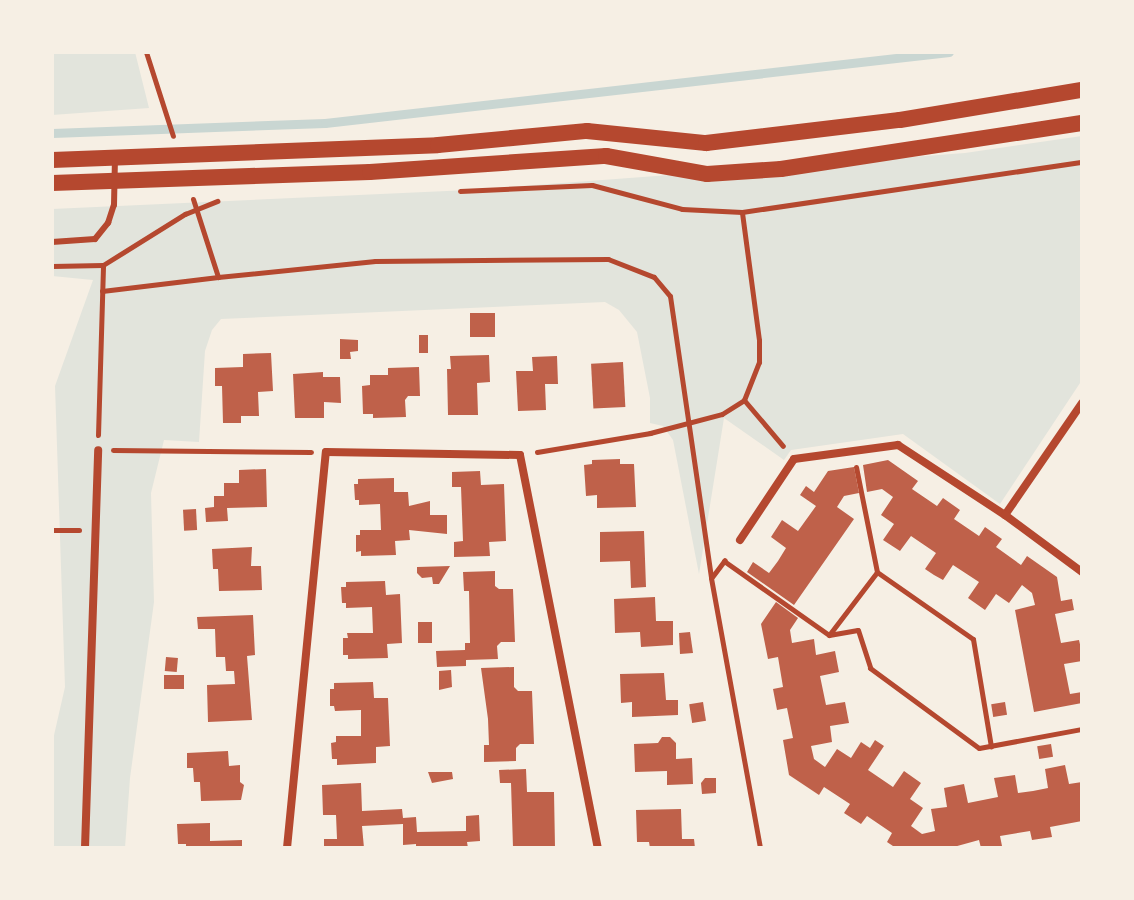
<!DOCTYPE html>
<style>
body{margin:0}
#map{position:relative;width:1134px;height:900px;overflow:hidden;background:#f6efe4;font-family:Roboto,sans-serif}
div>[style]{position:absolute}
.green>*{inset:0;background:#e2e4dc}
.stream>*{height:9px;margin:-4.5px;padding:0 4.5px;transform-origin:4.5px;border-radius:4.5px;background:#c9d6d2}
.building>*{inset:0;background:#bf614a;transform-origin:0 0}
.path>*{height:5px;margin:-2.5px;padding:0 2.5px;transform-origin:2.5px;border-radius:2.5px;background:#b5482f}
.service>*{height:6px;margin:-3px;padding:0 3px;transform-origin:3px;border-radius:3px;background:#b5482f}
.minor>*{height:8px;margin:-4px;padding:0 4px;transform-origin:4px;border-radius:4px;background:#b5482f}
.secondary>*{height:16px;margin:-8px;padding:0 8px;transform-origin:8px;border-radius:8px;background:#b5482f}
span{translate:-50% -50%;white-space:nowrap;text-align:center;line-height:1.15;-webkit-text-stroke:6px #f6efe4;paint-order:stroke}
.frame{position:absolute;inset:0;border:54px solid #f6efe4;pointer-events:none}
</style>
<div id="map">
<div class="green">
<div style="clip-path:polygon(52px 52px,135px 52px,149px 108px,52px 115px)"></div>
<div style="clip-path:polygon(1082px 136px,1082px 380px,1000px 504px,903px 434px,791px 450px,784px 460px,724px 418px,699px 574px,673px 440px,663px 426px,650px 423px,650px 398px,637px 332px,619px 310px,605px 302px,221px 319px,212px 330px,205px 351px,199px 442px,164px 440px,151px 493px,154px 602px,130px 778px,125px 848px,52px 848px,52px 744px,65px 687px,55px 386px,93px 280px,52px 276px,52px 209px,469px 190px,965px 153px)"></div>
</div>
<div class="stream">
<div style="left:52px;top:133px;width:273px;rotate:-2.1deg"></div>
<div style="left:325px;top:123px;width:628px;rotate:-6.49deg"></div>
</div>
<div class="building">
<div style="left:495px;top:313px;width:24px;height:25px;rotate:90deg"></div>
<div style="left:419px;top:335px;width:9px;height:18px"></div>
<div style="clip-path:polygon(340px 339px,358px 340px,358px 351px,350px 352px,351px 359px,340px 359px)"></div>
<div style="clip-path:polygon(271px 353px,273px 391px,258px 392px,259px 416px,241px 416px,241px 423px,223px 423px,222px 386px,215px 386px,215px 368px,243px 367px,243px 354px)"></div>
<div style="clip-path:polygon(489px 355px,490px 382px,477px 383px,478px 415px,448px 415px,447px 369px,451px 369px,450px 356px)"></div>
<div style="clip-path:polygon(557px 356px,558px 384px,545px 384px,546px 410px,518px 411px,516px 371px,533px 371px,532px 357px)"></div>
<div style="left:623px;top:362px;width:45px;height:32px;rotate:87deg"></div>
<div style="clip-path:polygon(419px 367px,420px 396px,408px 396px,405px 400px,406px 417px,373px 418px,373px 414px,363px 414px,362px 386px,370px 385px,370px 375px,388px 375px,388px 368px)"></div>
<div style="clip-path:polygon(323px 372px,323px 377px,340px 377px,341px 403px,324px 402px,324px 418px,295px 418px,293px 374px)"></div>
<div style="clip-path:polygon(620px 459px,620px 464px,634px 464px,636px 507px,597px 508px,597px 495px,586px 496px,584px 465px,592px 464px,592px 460px)"></div>
<div style="clip-path:polygon(888px 460px,918px 481px,912px 489px,937px 506px,943px 498px,960px 510px,954px 519px,979px 536px,985px 527px,1002px 539px,996px 547px,1021px 565px,1027px 556px,1057px 577px,1061px 601px,1072px 599px,1074px 610px,1055px 614px,1061px 643px,1079px 640px,1082px 653px,1082px 661px,1064px 664px,1070px 694px,1082px 692px,1082px 703px,1034px 712px,1015px 610px,1035px 605px,1032px 593px,1022px 585px,1009px 603px,996px 594px,985px 610px,968px 598px,979px 582px,953px 565px,943px 580px,934px 575px,925px 569px,936px 553px,911px 536px,900px 551px,883px 540px,894px 524px,881px 515px,893px 497px,882px 489px,867px 492px,863px 465px)"></div>
<div style="clip-path:polygon(854px 467px,859px 493px,844px 496px,837px 507px,854px 519px,794px 605px,747px 572px,753px 562px,769px 573px,778px 561px,786px 548px,771px 537px,782px 520px,798px 531px,816px 506px,800px 495px,806px 486px,814px 492px,828px 471px)"></div>
<div style="clip-path:polygon(266px 469px,267px 507px,227px 508px,228px 521px,206px 522px,205px 508px,214px 507px,214px 496px,224px 496px,224px 483px,239px 483px,239px 470px)"></div>
<div style="clip-path:polygon(480px 471px,481px 485px,504px 484px,506px 541px,489px 542px,490px 556px,454px 557px,454px 542px,463px 541px,461px 487px,452px 487px,452px 472px)"></div>
<div style="clip-path:polygon(394px 478px,394px 492px,408px 492px,409px 506px,430px 501px,430px 515px,447px 515px,447px 534px,409px 530px,410px 540px,395px 541px,396px 555px,361px 556px,361px 551px,356px 552px,356px 535px,360px 535px,360px 530px,381px 530px,380px 504px,359px 505px,359px 500px,355px 500px,354px 484px,358px 484px,358px 479px)"></div>
<div style="left:196px;top:509px;width:21px;height:13px;rotate:87deg"></div>
<div style="clip-path:polygon(644px 531px,646px 587px,631px 588px,630px 561px,600px 562px,600px 532px)"></div>
<div style="clip-path:polygon(252px 547px,251px 566px,261px 566px,262px 590px,219px 591px,218px 569px,213px 569px,212px 549px)"></div>
<div style="clip-path:polygon(450px 566px,439px 584px,433px 584px,432px 577px,422px 578px,417px 573px,417px 567px)"></div>
<div style="clip-path:polygon(495px 571px,495px 586px,499px 589px,513px 589px,515px 642px,501px 642px,497px 646px,498px 659px,466px 660px,466px 666px,437px 667px,436px 651px,465px 650px,465px 643px,470px 643px,469px 591px,464px 591px,463px 572px)"></div>
<div style="clip-path:polygon(385px 581px,386px 595px,400px 594px,402px 643px,387px 644px,388px 658px,348px 659px,348px 655px,343px 655px,343px 638px,348px 638px,347px 633px,373px 633px,372px 607px,346px 608px,346px 603px,342px 603px,341px 587px,346px 587px,346px 582px)"></div>
<div style="clip-path:polygon(655px 597px,656px 621px,673px 621px,673px 645px,641px 647px,640px 632px,615px 633px,614px 599px)"></div>
<div style="clip-path:polygon(776px 602px,798px 618px,790px 630px,792px 643px,814px 639px,816px 655px,835px 651px,839px 672px,820px 676px,826px 705px,845px 702px,849px 723px,830px 726px,832px 742px,811px 746px,814px 759px,825px 767px,837px 749px,851px 758px,861px 742px,870px 748px,875px 740px,884px 746px,868px 770px,893px 787px,904px 771px,921px 783px,910px 799px,923px 808px,911px 826px,922px 834px,935px 831px,931px 809px,947px 807px,944px 788px,964px 784px,968px 803px,998px 797px,994px 778px,1015px 775px,1018px 793px,1033px 791px,1048px 788px,1045px 769px,1065px 765px,1069px 784px,1082px 782px,1082px 821px,1050px 827px,1052px 837px,1032px 840px,1030px 831px,1000px 836px,1002px 846px,991px 848px,981px 848px,979px 840px,950px 848px,896px 848px,887px 842px,892px 833px,867px 816px,861px 824px,844px 813px,850px 804px,824px 787px,819px 795px,789px 775px,783px 740px,793px 738px,787px 708px,777px 710px,773px 689px,783px 687px,778px 657px,768px 659px,761px 624px)"></div>
<div style="clip-path:polygon(253px 615px,255px 655px,247px 656px,252px 720px,208px 722px,207px 685px,235px 684px,234px 671px,226px 671px,225px 657px,216px 657px,215px 629px,198px 629px,197px 617px)"></div>
<div style="left:418px;top:622px;width:14px;height:21px"></div>
<div style="clip-path:polygon(690px 632px,693px 653px,680px 654px,679px 633px)"></div>
<div style="left:166px;top:657px;width:12px;height:14px;rotate:5deg"></div>
<div style="clip-path:polygon(514px 667px,514px 687px,518px 691px,532px 691px,534px 744px,520px 744px,516px 748px,516px 761px,484px 762px,484px 745px,489px 745px,488px 719px,481px 668px)"></div>
<div style="clip-path:polygon(451px 670px,452px 687px,439px 690px,439px 671px)"></div>
<div style="clip-path:polygon(664px 673px,666px 700px,678px 700px,678px 715px,632px 717px,632px 702px,621px 703px,620px 674px)"></div>
<div style="left:164px;top:675px;width:20px;height:14px"></div>
<div style="clip-path:polygon(373px 682px,374px 698px,388px 698px,390px 746px,376px 747px,376px 763px,337px 765px,337px 759px,332px 759px,331px 743px,336px 742px,336px 736px,361px 736px,361px 710px,335px 711px,334px 706px,330px 706px,330px 689px,334px 689px,334px 683px)"></div>
<div style="left:703px;top:702px;width:19px;height:14px;rotate:81deg"></div>
<div style="left:1005px;top:702px;width:13px;height:14px;rotate:81deg"></div>
<div style="clip-path:polygon(662px 737px,670px 737px,676px 743px,676px 759px,692px 758px,693px 784px,667px 785px,667px 771px,635px 772px,634px 744px,658px 743px)"></div>
<div style="left:1051px;top:744px;width:13px;height:14px;rotate:81deg"></div>
<div style="clip-path:polygon(228px 751px,229px 766px,240px 765px,240px 782px,244px 785px,241px 800px,201px 801px,200px 782px,194px 782px,193px 768px,187px 768px,187px 753px)"></div>
<div style="clip-path:polygon(526px 769px,527px 792px,554px 792px,555px 847px,513px 848px,511px 783px,500px 783px,499px 770px)"></div>
<div style="clip-path:polygon(428px 772px,452px 772px,453px 779px,432px 783px)"></div>
<div style="clip-path:polygon(705px 778px,716px 778px,716px 793px,702px 794px,701px 783px)"></div>
<div style="clip-path:polygon(361px 783px,362px 811px,402px 809px,403px 818px,416px 817px,417px 832px,466px 831px,466px 816px,479px 815px,480px 841px,467px 842px,468px 848px,416px 848px,416px 844px,403px 845px,403px 824px,362px 826px,364px 848px,324px 848px,324px 839px,337px 839px,336px 815px,323px 815px,322px 785px)"></div>
<div style="clip-path:polygon(681px 809px,682px 839px,694px 839px,695px 848px,650px 848px,649px 842px,637px 842px,636px 810px)"></div>
<div style="clip-path:polygon(210px 823px,210px 841px,242px 840px,242px 848px,186px 848px,186px 844px,178px 844px,177px 824px)"></div>
</div>
<div class="path">
<div style="left:146px;top:52px;width:88px;rotate:72.2deg"></div>
<div style="left:460px;top:191px;width:132px;rotate:-2.6deg"></div>
<div style="left:592px;top:185px;width:93px;rotate:14.9deg"></div>
<div style="left:682px;top:209px;width:60px;rotate:2.9deg"></div>
<div style="left:742px;top:212px;width:344px;rotate:-8.4deg"></div>
<div style="left:193px;top:199px;width:82px;rotate:72.2deg"></div>
<div style="left:218px;top:277px;width:158px;rotate:-5.8deg"></div>
<div style="left:375px;top:261px;width:233px;rotate:-0.5deg"></div>
<div style="left:608px;top:259px;width:49px;rotate:21.4deg"></div>
<div style="left:654px;top:277px;width:25px;rotate:50deg"></div>
<div style="left:670px;top:296px;width:285px;rotate:81.7deg"></div>
<div style="left:711px;top:578px;width:274px;rotate:79.7deg"></div>
<div style="left:52px;top:266px;width:51px;rotate:-1.1deg"></div>
<div style="left:103px;top:265px;width:97px;rotate:-31.9deg"></div>
<div style="left:185px;top:214px;width:35px;rotate:-22deg"></div>
<div style="left:102px;top:291px;width:117px;rotate:-6.9deg"></div>
<div style="left:744px;top:400px;width:60px;rotate:49.7deg"></div>
<div style="left:98px;top:435px;width:170px;rotate:-88.3deg"></div>
<div style="left:113px;top:450px;width:198px;rotate:0.6deg"></div>
<div style="left:537px;top:452px;width:115px;rotate:-9.5deg"></div>
<div style="left:650px;top:433px;width:74px;rotate:-14.8deg"></div>
<div style="left:722px;top:414px;width:26px;rotate:-32deg"></div>
<div style="left:744px;top:400px;width:41px;rotate:-68.5deg"></div>
<div style="left:759px;top:362px;width:22px;rotate:-90deg"></div>
<div style="left:759px;top:340px;width:129px;rotate:-97.6deg"></div>
<div style="left:52px;top:530px;width:27px"></div>
<div style="left:724px;top:561px;width:128px;rotate:35.2deg"></div>
<div style="left:829px;top:635px;width:29px;rotate:-10deg"></div>
<div style="left:858px;top:630px;width:40px;rotate:72deg"></div>
<div style="left:870px;top:668px;width:135px;rotate:36.3deg"></div>
<div style="left:979px;top:748px;width:105px;rotate:-10.5deg"></div>
<div style="left:877px;top:572px;width:117px;rotate:34.9deg"></div>
<div style="left:973px;top:639px;width:109px;rotate:80.5deg"></div>
<div style="left:712px;top:577px;width:21px;rotate:-53deg"></div>
<div style="left:829px;top:635px;width:79px;rotate:-52.7deg"></div>
<div style="left:877px;top:572px;width:107px;rotate:-101.3deg"></div>
</div>
<div class="service">
<div style="left:52px;top:242px;width:43px;rotate:-4deg"></div>
<div style="left:95px;top:239px;width:21px;rotate:-51deg"></div>
<div style="left:108px;top:223px;width:19px;rotate:-72deg"></div>
<div style="left:114px;top:205px;width:46px;rotate:-88.8deg"></div>
</div>
<div class="minor">
<div style="left:1005px;top:515px;width:136px;rotate:-55.5deg"></div>
<div style="left:740px;top:540px;width:97px;rotate:-56.3deg"></div>
<div style="left:794px;top:459px;width:105px;rotate:-7.7deg"></div>
<div style="left:898px;top:445px;width:128px;rotate:33.2deg"></div>
<div style="left:1005px;top:515px;width:96px;rotate:36.5deg"></div>
<div style="left:85px;top:848px;width:398px;rotate:-88.1deg"></div>
<div style="left:287px;top:848px;width:398px;rotate:-84.4deg"></div>
<div style="left:326px;top:452px;width:194px;rotate:0.9deg"></div>
<div style="left:520px;top:455px;width:401px;rotate:78.8deg"></div>
</div>
<div class="secondary">
<div style="left:52px;top:160px;width:386px;rotate:-2.2deg"></div>
<div style="left:438px;top:145px;width:150px;rotate:-5.4deg"></div>
<div style="left:587px;top:131px;width:120px;rotate:5.8deg"></div>
<div style="left:706px;top:143px;width:195px;rotate:-6.8deg"></div>
<div style="left:900px;top:120px;width:184px;rotate:-9.4deg"></div>
<div style="left:52px;top:183px;width:318px;rotate:-2deg"></div>
<div style="left:370px;top:172px;width:237px;rotate:-3.9deg"></div>
<div style="left:606px;top:156px;width:103px;rotate:10.1deg"></div>
<div style="left:707px;top:174px;width:74px;rotate:-3.9deg"></div>
<div style="left:781px;top:169px;width:304px;rotate:-8.7deg"></div>
</div>
<div class="frame"></div>
</div>
